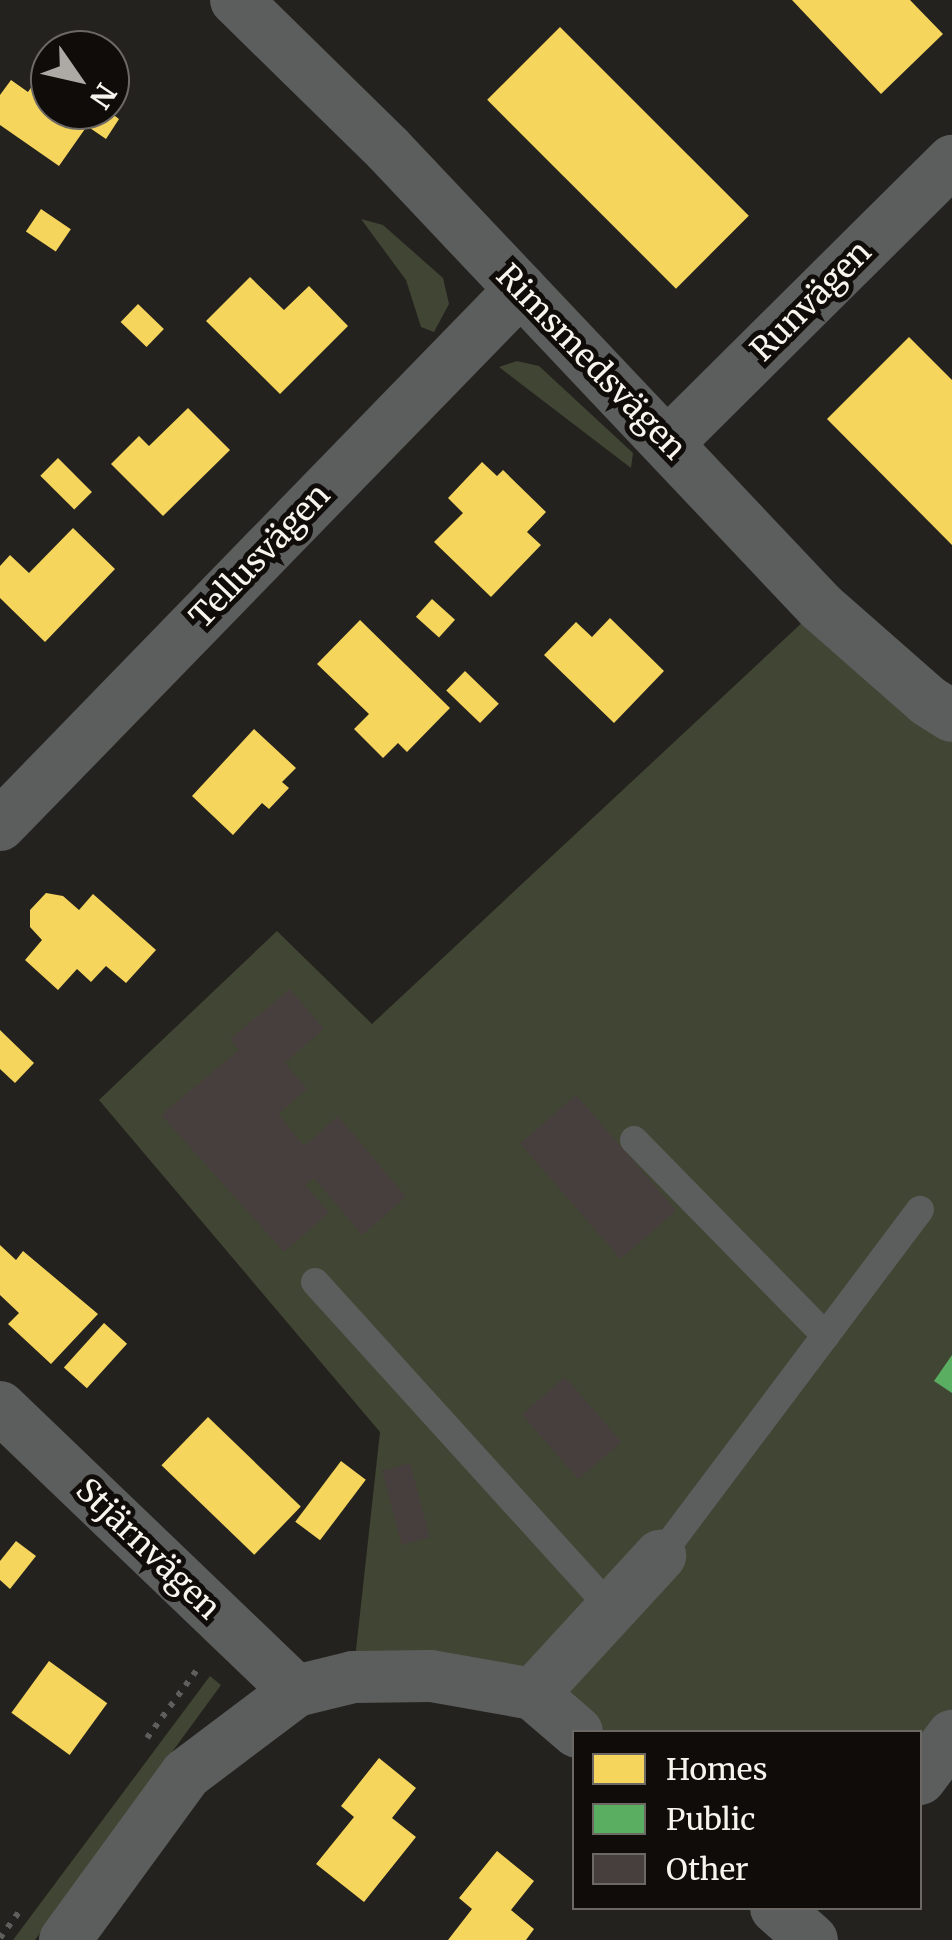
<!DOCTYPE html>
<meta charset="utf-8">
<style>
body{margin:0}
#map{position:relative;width:952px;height:1940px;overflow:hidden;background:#24221e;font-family:Merriweather,serif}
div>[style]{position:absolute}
.green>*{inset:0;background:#414533}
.homes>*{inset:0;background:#f6d55c;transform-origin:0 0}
.public>*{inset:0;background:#5aae61}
.building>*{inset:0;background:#473f3d;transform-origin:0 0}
.path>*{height:6px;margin-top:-3px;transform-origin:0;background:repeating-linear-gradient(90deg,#5e5e5c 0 5px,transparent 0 13px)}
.lane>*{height:28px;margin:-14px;padding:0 14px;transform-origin:14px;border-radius:14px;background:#5c5e5d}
.street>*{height:52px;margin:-26px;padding:0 26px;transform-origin:26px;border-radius:26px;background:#5c5e5d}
span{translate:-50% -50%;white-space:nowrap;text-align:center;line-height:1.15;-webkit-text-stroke:10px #0f0c09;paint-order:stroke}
.street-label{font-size:32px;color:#f7f3ed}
.legend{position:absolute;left:572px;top:1730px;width:350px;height:180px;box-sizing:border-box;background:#0f0c09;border:2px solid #6c6864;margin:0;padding:12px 18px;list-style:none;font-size:30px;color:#f7f3ed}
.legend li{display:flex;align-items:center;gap:20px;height:50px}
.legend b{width:50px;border:2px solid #6c6864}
.north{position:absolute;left:30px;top:30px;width:100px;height:100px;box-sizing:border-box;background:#0f0c09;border:2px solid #6c6864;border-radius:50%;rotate:124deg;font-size:28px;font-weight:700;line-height:40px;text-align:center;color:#f7f3ed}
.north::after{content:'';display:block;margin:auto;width:35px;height:45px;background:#adaaa5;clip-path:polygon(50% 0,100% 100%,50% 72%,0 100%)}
</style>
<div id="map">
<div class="green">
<div style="clip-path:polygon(361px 219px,383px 225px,443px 278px,449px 304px,434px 332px,421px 327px,406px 280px)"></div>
<div style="clip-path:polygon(517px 361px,539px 366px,633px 453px,631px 468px,499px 367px)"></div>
<div style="clip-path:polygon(820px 606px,952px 716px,952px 1736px,920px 1779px,920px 1732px,577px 1732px,533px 1694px,353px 1677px,380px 1432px,99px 1100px,277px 931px,372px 1024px)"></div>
<div style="clip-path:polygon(210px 1676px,221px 1685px,35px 1940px,13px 1940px)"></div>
</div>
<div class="homes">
<div style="clip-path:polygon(792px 0,910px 0,943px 34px,881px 94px)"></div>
<div style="left:560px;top:27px;width:267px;height:103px;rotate:45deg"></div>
<div style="clip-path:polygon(50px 60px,50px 110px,107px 110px,119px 119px,106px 139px,87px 126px,59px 166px,0 125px,0 95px,11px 80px,28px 92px)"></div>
<div style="left:41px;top:209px;width:36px;height:27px;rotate:34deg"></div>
<div style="clip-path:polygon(250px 277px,284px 310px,309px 286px,348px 326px,280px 394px,206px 321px)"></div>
<div style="left:138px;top:304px;width:36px;height:25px;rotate:44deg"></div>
<div style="clip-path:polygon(909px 337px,952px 380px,952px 545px,827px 419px)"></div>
<div style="clip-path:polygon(188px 408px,230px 450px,163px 516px,111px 464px,139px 436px,149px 446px)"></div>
<div style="left:58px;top:458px;width:48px;height:25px;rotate:45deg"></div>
<div style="clip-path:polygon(482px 462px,497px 476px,503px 470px,546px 512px,527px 532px,541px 545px,491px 597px,434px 542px,463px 513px,448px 498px)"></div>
<div style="clip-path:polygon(73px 528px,115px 569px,45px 642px,0 598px,0 566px,10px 555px,29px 573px)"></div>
<div style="left:432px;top:599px;width:31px;height:24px;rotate:42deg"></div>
<div style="clip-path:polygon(610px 618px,664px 671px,614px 723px,544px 655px,576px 622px,592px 637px)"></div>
<div style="clip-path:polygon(360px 620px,450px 708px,407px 752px,398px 743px,383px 758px,354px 729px,369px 714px,317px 664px)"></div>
<div style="left:465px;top:671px;width:47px;height:27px;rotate:44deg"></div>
<div style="clip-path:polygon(254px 729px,296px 768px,282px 782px,289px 788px,269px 809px,262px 803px,233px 835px,192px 796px)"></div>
<div style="clip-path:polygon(46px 893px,63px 896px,79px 910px,93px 894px,156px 950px,126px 983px,106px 966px,91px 982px,77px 969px,58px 990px,25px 960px,42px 940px,30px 927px,30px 910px)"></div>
<div style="clip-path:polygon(0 1030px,34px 1063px,15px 1083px,0 1069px)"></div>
<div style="clip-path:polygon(0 1245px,16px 1260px,23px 1251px,98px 1314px,51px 1364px,8px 1324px,19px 1313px,0 1295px)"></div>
<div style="left:104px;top:1323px;width:31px;height:60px;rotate:42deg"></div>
<div style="left:208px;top:1417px;width:129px;height:67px;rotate:44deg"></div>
<div style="left:341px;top:1461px;width:31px;height:76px;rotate:37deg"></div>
<div style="clip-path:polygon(16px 1541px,36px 1556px,10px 1589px,0 1580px,0 1561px)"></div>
<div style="left:49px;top:1661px;width:72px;height:64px;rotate:36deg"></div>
<div style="clip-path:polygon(379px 1758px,416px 1788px,392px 1818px,416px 1837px,364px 1902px,316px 1864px,354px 1817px,341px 1806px)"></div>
<div style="clip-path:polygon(497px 1851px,534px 1881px,511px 1910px,534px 1929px,526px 1940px,448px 1940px,472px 1909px,459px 1898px)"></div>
</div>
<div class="public">
<div style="clip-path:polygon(952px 1355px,952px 1393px,934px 1381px)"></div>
</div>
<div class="building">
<div style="clip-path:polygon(290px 989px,324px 1029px,285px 1063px,307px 1089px,278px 1114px,304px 1146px,338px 1116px,406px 1197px,362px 1235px,314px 1178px,305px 1185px,329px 1213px,284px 1252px,161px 1115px,239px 1050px,230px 1039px)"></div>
<div style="left:576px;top:1095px;width:153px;height:74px;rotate:49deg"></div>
<div style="left:565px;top:1377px;width:86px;height:57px;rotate:49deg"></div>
<div style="left:410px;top:1463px;width:77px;height:29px;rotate:75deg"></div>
</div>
<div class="path">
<div style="left:147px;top:1738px;width:88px;rotate:-53.8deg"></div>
<div style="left:0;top:1938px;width:36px;rotate:-54deg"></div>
</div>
<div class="lane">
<div style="left:634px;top:1140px;width:274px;rotate:45.6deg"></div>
<div style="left:315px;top:1282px;width:442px;rotate:47.8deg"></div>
<div style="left:660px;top:1556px;width:433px;rotate:-53.1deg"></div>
</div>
<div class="street">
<div style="left:236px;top:0;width:214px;rotate:44.4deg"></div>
<div style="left:389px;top:150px;width:627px;rotate:46.61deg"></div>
<div style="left:820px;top:606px;width:144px;rotate:41.3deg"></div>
<div style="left:928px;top:701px;width:28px;rotate:32deg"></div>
<div style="left:669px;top:442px;width:399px;rotate:-44.8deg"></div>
<div style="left:0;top:825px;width:747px;rotate:-45.81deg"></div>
<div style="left:0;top:1407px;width:410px;rotate:43.8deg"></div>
<div style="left:533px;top:1694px;width:58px;rotate:40.8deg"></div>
<div style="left:920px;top:1779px;width:54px;rotate:-53.3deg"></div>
<div style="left:776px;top:1908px;width:48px;rotate:41.6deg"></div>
<div style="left:65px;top:1940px;width:205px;rotate:-53.9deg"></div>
<div style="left:186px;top:1774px;width:138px;rotate:-37deg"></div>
<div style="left:296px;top:1691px;width:59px;rotate:-13.8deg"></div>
<div style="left:353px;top:1677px;width:78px;rotate:-0.7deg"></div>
<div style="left:431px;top:1676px;width:104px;rotate:10deg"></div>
<div style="left:533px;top:1694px;width:188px;rotate:-47.4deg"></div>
</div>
<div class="street-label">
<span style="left:811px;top:301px;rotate:-45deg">Runvägen</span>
<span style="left:591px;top:362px;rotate:46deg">Rimsmedsvägen</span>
<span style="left:260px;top:556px;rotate:-46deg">Tellusvägen</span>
<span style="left:148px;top:1549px;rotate:44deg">Stjärnvägen</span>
</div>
<ul class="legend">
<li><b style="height:28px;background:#f6d55c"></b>Homes</li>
<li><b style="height:28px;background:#5aae61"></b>Public</li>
<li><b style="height:28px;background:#473f3d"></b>Other</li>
</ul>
<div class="north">N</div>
</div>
